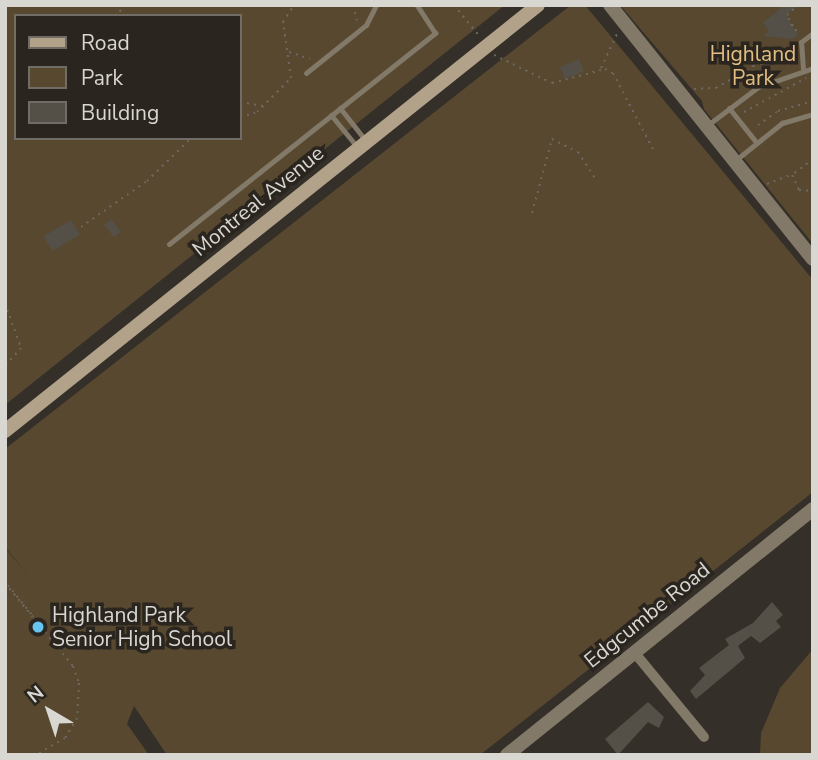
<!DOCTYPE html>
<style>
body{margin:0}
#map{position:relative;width:818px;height:760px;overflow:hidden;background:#342f28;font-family:"Nunito Sans",sans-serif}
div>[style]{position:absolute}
.green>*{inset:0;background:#57482f}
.building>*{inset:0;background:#544f47;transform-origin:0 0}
.path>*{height:2px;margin-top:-1px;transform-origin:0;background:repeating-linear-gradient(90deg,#6c6861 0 2px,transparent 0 7px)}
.service>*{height:5px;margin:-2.5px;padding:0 2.5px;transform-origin:2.5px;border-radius:2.5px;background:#827969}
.minor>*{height:10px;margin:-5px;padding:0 5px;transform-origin:5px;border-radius:5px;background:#827969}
.tertiary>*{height:14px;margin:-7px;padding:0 7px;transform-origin:7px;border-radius:7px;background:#827969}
.secondary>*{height:14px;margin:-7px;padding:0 7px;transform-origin:7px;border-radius:7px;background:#b1a289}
.dots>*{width:19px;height:19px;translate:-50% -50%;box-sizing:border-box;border:4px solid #2a251e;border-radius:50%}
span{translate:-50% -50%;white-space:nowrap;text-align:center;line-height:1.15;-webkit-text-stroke:7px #2a251e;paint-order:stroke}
.park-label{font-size:21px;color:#e2be83}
.street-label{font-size:21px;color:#d9d7d2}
.poi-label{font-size:21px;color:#d9d7d2}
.left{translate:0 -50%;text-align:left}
.frame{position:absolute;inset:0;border:7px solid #d9d7d2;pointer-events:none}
.legend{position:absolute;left:14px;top:14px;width:228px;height:126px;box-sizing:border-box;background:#2a251e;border:2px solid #706c66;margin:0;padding:9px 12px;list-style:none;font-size:21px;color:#d9d7d2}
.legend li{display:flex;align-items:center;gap:14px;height:35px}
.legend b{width:35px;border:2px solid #706c66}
.north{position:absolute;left:14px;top:676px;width:70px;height:70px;-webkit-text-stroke:5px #2a251e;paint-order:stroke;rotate:321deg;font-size:19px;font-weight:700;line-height:28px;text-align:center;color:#d9d7d2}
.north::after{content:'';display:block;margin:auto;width:24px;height:32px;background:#d9d7d2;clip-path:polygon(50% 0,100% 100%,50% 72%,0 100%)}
</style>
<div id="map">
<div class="green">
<div style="clip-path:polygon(evenodd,5px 5px,505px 5px,5px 405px,5px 5px,16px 16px,240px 16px,240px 138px,16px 138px,16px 16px)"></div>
<div style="clip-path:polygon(571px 5px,585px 5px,813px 280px,813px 492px,480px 755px,167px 755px,134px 706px,127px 724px,149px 755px,5px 755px,5px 548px,29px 576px,5px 547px,5px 449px)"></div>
<div style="clip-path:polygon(620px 5px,813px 5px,813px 244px,704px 109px,702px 101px)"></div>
<div style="clip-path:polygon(813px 649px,813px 755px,760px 755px,761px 733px,780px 688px)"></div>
</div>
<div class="building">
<div style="clip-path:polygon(784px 5px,798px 5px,786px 15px,798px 35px,792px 39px,763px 36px,769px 31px,763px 23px)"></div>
<div style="left:579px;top:59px;width:13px;height:21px;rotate:67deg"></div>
<div style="left:111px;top:219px;width:16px;height:9px;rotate:52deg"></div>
<div style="left:71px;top:220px;width:17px;height:32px;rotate:59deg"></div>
<div style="clip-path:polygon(772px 602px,783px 615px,776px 621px,781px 627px,760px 643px,751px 636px,738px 646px,745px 658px,696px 699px,690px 691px,705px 675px,699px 668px,729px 645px,725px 639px,753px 623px)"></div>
<div style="clip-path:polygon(648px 702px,664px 717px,659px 728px,648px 722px,618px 755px,605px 739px)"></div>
</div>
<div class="path">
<div style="left:115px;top:5px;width:15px;rotate:48deg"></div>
<div style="left:353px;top:5px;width:16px;rotate:76deg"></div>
<div style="left:454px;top:5px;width:41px;rotate:50.9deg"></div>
<div style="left:791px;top:24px;width:13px;rotate:51deg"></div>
<div style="left:793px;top:26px;width:13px;rotate:-119deg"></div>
<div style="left:787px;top:15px;width:15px;rotate:-42deg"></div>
<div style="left:289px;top:52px;width:22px;rotate:18deg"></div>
<div style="left:494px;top:55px;width:64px;rotate:25.8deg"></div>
<div style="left:552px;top:83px;width:55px;rotate:-14.8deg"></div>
<div style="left:605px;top:69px;width:9px;rotate:27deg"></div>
<div style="left:613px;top:73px;width:90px;rotate:62.3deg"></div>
<div style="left:601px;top:68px;width:38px;rotate:-65deg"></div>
<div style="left:694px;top:89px;width:22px;rotate:-3deg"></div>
<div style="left:716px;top:88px;width:43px;rotate:-30.7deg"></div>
<div style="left:753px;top:66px;width:40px;rotate:-14.4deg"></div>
<div style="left:240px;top:102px;width:23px;rotate:10deg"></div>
<div style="left:744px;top:112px;width:71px;rotate:-28.7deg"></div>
<div style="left:240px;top:117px;width:18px;rotate:-16deg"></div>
<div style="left:257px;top:112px;width:48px;rotate:-45deg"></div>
<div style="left:291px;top:78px;width:57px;rotate:-98.1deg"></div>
<div style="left:283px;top:22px;width:20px;rotate:-57deg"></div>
<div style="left:758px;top:125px;width:24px;rotate:-35deg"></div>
<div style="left:778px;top:111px;width:36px;rotate:-16deg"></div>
<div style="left:813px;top:159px;width:26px;rotate:143deg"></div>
<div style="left:792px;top:175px;width:17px;rotate:65deg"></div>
<div style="left:799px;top:190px;width:14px;rotate:4deg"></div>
<div style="left:767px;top:184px;width:26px;rotate:-21deg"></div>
<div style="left:532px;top:213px;width:77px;rotate:-74.9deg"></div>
<div style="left:552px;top:139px;width:29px;rotate:27deg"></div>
<div style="left:578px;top:152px;width:31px;rotate:57deg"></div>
<div style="left:81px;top:227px;width:80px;rotate:-34.9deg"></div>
<div style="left:147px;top:181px;width:62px;rotate:-44.3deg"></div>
<div style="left:5px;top:303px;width:48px;rotate:70.4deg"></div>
<div style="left:21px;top:348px;width:24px;rotate:132deg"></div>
<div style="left:5px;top:583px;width:107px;rotate:50.7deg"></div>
<div style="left:73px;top:666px;width:18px;rotate:71deg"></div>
<div style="left:79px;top:683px;width:35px;rotate:93deg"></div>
<div style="left:77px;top:718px;width:23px;rotate:121deg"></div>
<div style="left:65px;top:738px;width:34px;rotate:150deg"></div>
<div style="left:8px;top:585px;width:63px;rotate:51.5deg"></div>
</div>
<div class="service">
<div style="left:803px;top:69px;width:27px;rotate:-94deg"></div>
<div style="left:801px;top:42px;width:15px;rotate:-37deg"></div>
<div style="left:306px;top:73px;width:77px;rotate:-38.7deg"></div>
<div style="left:366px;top:25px;width:22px;rotate:-63deg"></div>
<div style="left:340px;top:108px;width:42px;rotate:51.8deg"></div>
<div style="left:729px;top:108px;width:43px;rotate:51.5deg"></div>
<div style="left:331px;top:115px;width:43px;rotate:50.7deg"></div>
<div style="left:709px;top:124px;width:61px;rotate:-37.1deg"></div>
<div style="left:758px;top:87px;width:58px;rotate:-19.1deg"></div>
<div style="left:737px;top:159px;width:58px;rotate:-38.7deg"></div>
<div style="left:782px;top:123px;width:32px;rotate:-16deg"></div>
<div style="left:169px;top:244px;width:340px;rotate:-38.4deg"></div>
<div style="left:435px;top:33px;width:33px;rotate:-123deg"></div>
</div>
<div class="minor">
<div style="left:634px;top:652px;width:110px;rotate:50.5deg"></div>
</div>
<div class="tertiary">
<div style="left:610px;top:5px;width:325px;rotate:51.4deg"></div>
<div style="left:507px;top:755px;width:393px;rotate:-38.8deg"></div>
</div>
<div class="secondary">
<div style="left:5px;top:431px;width:682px;rotate:-38.63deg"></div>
</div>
<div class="dots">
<div style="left:38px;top:627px;background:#66c4ef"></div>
</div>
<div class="park-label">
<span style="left:753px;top:66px">Highland<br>Park</span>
</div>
<div class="street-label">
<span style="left:258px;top:201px;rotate:-39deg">Montreal Avenue</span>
<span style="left:647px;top:615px;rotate:-39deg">Edgcumbe Road</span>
</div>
<div class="poi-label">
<span class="left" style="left:52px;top:627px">Highland Park<br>Senior High School</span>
</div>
<div class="frame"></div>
<ul class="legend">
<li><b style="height:9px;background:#b1a289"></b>Road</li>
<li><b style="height:19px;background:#57482f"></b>Park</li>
<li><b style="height:19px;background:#544f47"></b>Building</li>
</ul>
<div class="north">N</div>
</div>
